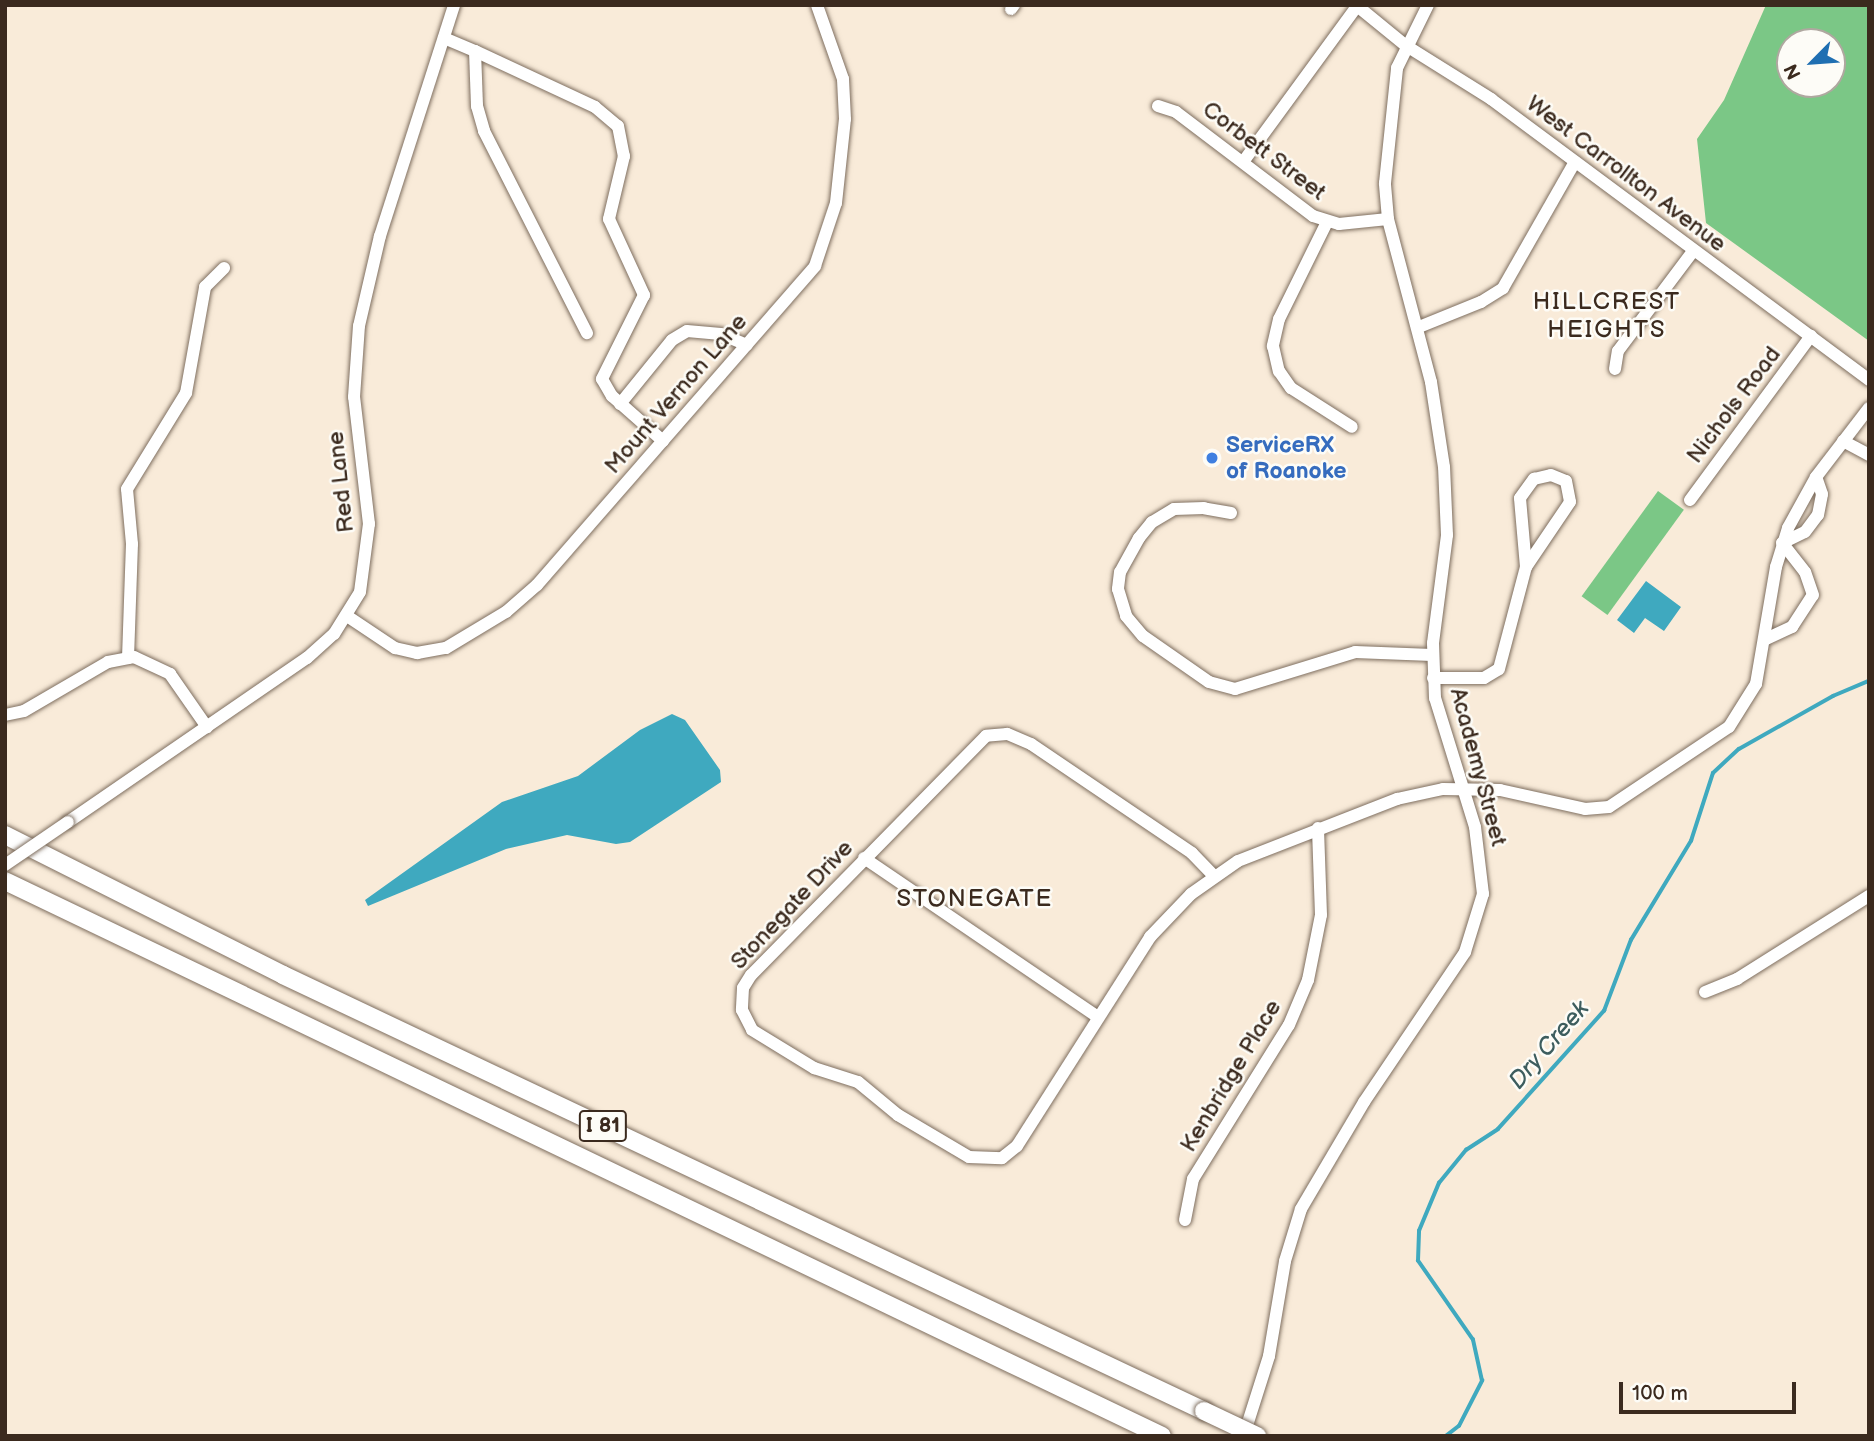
<!DOCTYPE html>
<style>
body{margin:0}
#map{position:relative;width:1874px;height:1441px;overflow:hidden;background:#f9ebd9;font-family:"Balsamiq Sans",sans-serif}
div>[style]{position:absolute}
.green>*{inset:0;background:#7bc786;transform-origin:0 0}
.water>*{inset:0;background:#3fa9bf}
.stream>*{height:3.5px;margin:-1.75px;padding:0 1.75px;transform-origin:1.75px;border-radius:1.75px;background:#3fa9bf}
.roads{filter:drop-shadow(0 0 2px #7e6e5f) drop-shadow(0 0 2px #7e6e5f)}
.minor>*{height:12px;margin:-6px;padding:0 6px;transform-origin:6px;border-radius:6px;background:#fff}
.highway>*{height:18px;margin:-9px;padding:0 9px;transform-origin:9px;border-radius:9px;background:#fff}
.bridges{filter:drop-shadow(0 0 2px #7e6e5f) drop-shadow(0 0 2px #7e6e5f)}
.minor-bridge>*{height:12px;margin:-6px;padding:0 6px;transform-origin:6px;border-radius:6px;background:#fff}
.highway-bridge>*{height:18px;margin:-9px;padding:0 9px;transform-origin:9px;border-radius:9px;background:#fff}
.dots>*{width:19px;height:19px;translate:-50% -50%;box-sizing:border-box;border:4px solid #fdfcf7;border-radius:50%}
span{translate:-50% -50%;white-space:nowrap;text-align:center;line-height:1.15;-webkit-text-stroke:5px #fdfcf7;paint-order:stroke}
.shield-label span{padding:2px 5px;background:#fdfcf7;border:2px solid;border-radius:5px;-webkit-text-stroke-width:0}
.shield-label{font-size:21px;color:#3b2a1e;font-weight:700}
.street-label{font-size:23px;color:#3b2a1e}
.shop-label{font-size:23px;color:#366cbe;font-weight:700}
.left{translate:0 -50%;text-align:left}
.neighbourhood-label{font-size:24px;color:#3b2a1e;letter-spacing:2px}
.water-label{font-size:24px;color:#3d5d5e;font-style:italic}
.frame{position:absolute;inset:0;border:7px solid #3b2a1e;pointer-events:none}
.north{position:absolute;left:1776px;top:28px;width:70px;height:70px;box-sizing:border-box;background:#fdfcf7;border:2px solid #afa8a0;border-radius:50%;rotate:245deg;font-size:19px;font-weight:700;line-height:28px;text-align:center;color:#3b2a1e}
.north::after{content:'';display:block;margin:auto;width:24px;height:32px;background:#1f6fb2;clip-path:polygon(50% 0,100% 100%,50% 72%,0 100%)}
.scale{position:absolute;left:1619px;top:1382px;width:177px;height:32px;box-sizing:border-box;border:4px solid #3b2a1e;border-top:0;padding-left:9px;font-size:21px;line-height:24px;white-space:nowrap;color:#3b2a1e;-webkit-text-stroke:5px #fdfcf7;paint-order:stroke}
</style>
<div id="map">
<div class="green">
<i style="clip-path:polygon(evenodd,1766px 5px,1869px 5px,1869px 341px,1706px 223px,1697px 139px,1724px 100px,1766px 5px,1790px 42px,1832px 42px,1832px 84px,1790px 84px,1790px 42px)"></i>
<i style="left:1658px;top:491px;width:32px;height:130px;rotate:36deg"></i>
</div>
<div class="water">
<i style="clip-path:polygon(1646px 581px,1681px 607px,1664px 631px,1645px 618px,1634px 633px,1617px 620px)"></i>
<i style="clip-path:polygon(672px 714px,685px 720px,720px 770px,721px 782px,630px 842px,616px 844px,567px 835px,506px 849px,368px 906px,365px 900px,502px 802px,578px 776px,640px 730px)"></i>
</div>
<div class="stream">
<i style="left:1446px;top:1436px;width:16px;rotate:-38deg"></i>
<i style="left:1459px;top:1426px;width:51px;rotate:-62.9deg"></i>
<i style="left:1482px;top:1381px;width:42px;rotate:-102.4deg"></i>
<i style="left:1473px;top:1340px;width:96px;rotate:-124.8deg"></i>
<i style="left:1418px;top:1261px;width:30px;rotate:-88deg"></i>
<i style="left:1419px;top:1231px;width:52px;rotate:-67.4deg"></i>
<i style="left:1439px;top:1183px;width:43px;rotate:-50.7deg"></i>
<i style="left:1466px;top:1150px;width:38px;rotate:-33deg"></i>
<i style="left:1498px;top:1129px;width:159px;rotate:-48.1deg"></i>
<i style="left:1604px;top:1011px;width:76px;rotate:-69.2deg"></i>
<i style="left:1631px;top:940px;width:116px;rotate:-58.8deg"></i>
<i style="left:1691px;top:841px;width:71px;rotate:-72.1deg"></i>
<i style="left:1713px;top:773px;width:35px;rotate:-43deg"></i>
<i style="left:1739px;top:749px;width:108px;rotate:-29.4deg"></i>
<i style="left:1833px;top:696px;width:39px;rotate:-23deg"></i>
</div>
<div class="roads">
<div class="minor">
<i style="left:1356px;top:5px;width:63px;rotate:39.2deg"></i>
<i style="left:1405px;top:45px;width:102px;rotate:32.1deg"></i>
<i style="left:1491px;top:99px;width:471px;rotate:36.6deg"></i>
<i style="left:1011px;top:9px;width:5px;rotate:-53deg"></i>
<i style="left:444px;top:38px;width:34px;rotate:23deg"></i>
<i style="left:475px;top:51px;width:55px;rotate:87.9deg"></i>
<i style="left:477px;top:106px;width:26px;rotate:74deg"></i>
<i style="left:484px;top:131px;width:227px;rotate:63deg"></i>
<i style="left:475px;top:51px;width:132px;rotate:25deg"></i>
<i style="left:595px;top:107px;width:30px;rotate:40deg"></i>
<i style="left:618px;top:126px;width:31px;rotate:79deg"></i>
<i style="left:624px;top:156px;width:65px;rotate:103.4deg"></i>
<i style="left:609px;top:219px;width:84px;rotate:65.3deg"></i>
<i style="left:644px;top:295px;width:94px;rotate:116.6deg"></i>
<i style="left:602px;top:379px;width:20px;rotate:60deg"></i>
<i style="left:612px;top:396px;width:68px;rotate:41.4deg"></i>
<i style="left:1158px;top:106px;width:19px;rotate:18deg"></i>
<i style="left:1176px;top:112px;width:172px;rotate:37.2deg"></i>
<i style="left:1313px;top:216px;width:27px;rotate:17deg"></i>
<i style="left:1339px;top:224px;width:49px;rotate:-5.8deg"></i>
<i style="left:1243px;top:162px;width:193px;rotate:-53.8deg"></i>
<i style="left:1327px;top:222px;width:108px;rotate:116.3deg"></i>
<i style="left:1279px;top:319px;width:28px;rotate:103deg"></i>
<i style="left:1273px;top:346px;width:26px;rotate:77deg"></i>
<i style="left:1279px;top:371px;width:21px;rotate:55deg"></i>
<i style="left:1291px;top:388px;width:72px;rotate:32.6deg"></i>
<i style="left:1419px;top:327px;width:67px;rotate:-22deg"></i>
<i style="left:1481px;top:302px;width:26px;rotate:-32deg"></i>
<i style="left:1503px;top:288px;width:145px;rotate:-60.3deg"></i>
<i style="left:1615px;top:369px;width:18px;rotate:-81deg"></i>
<i style="left:1618px;top:351px;width:125px;rotate:-53.1deg"></i>
<i style="left:620px;top:404px;width:82px;rotate:-50.9deg"></i>
<i style="left:672px;top:340px;width:17px;rotate:-31deg"></i>
<i style="left:687px;top:331px;width:34px;rotate:5deg"></i>
<i style="left:721px;top:334px;width:28px;rotate:23deg"></i>
<i style="left:1843px;top:441px;width:30px;rotate:28deg"></i>
<i style="left:1551px;top:475px;width:16px;rotate:22deg"></i>
<i style="left:1566px;top:481px;width:21px;rotate:79deg"></i>
<i style="left:1570px;top:502px;width:78px;rotate:124.1deg"></i>
<i style="left:1526px;top:567px;width:69px;rotate:-95deg"></i>
<i style="left:1520px;top:498px;width:24px;rotate:-54deg"></i>
<i style="left:1534px;top:479px;width:17px;rotate:-13deg"></i>
<i style="left:1690px;top:500px;width:204px;rotate:-53.6deg"></i>
<i style="left:1231px;top:513px;width:27px;rotate:-170deg"></i>
<i style="left:1204px;top:508px;width:30px;rotate:178deg"></i>
<i style="left:1174px;top:509px;width:26px;rotate:149deg"></i>
<i style="left:1152px;top:522px;width:21px;rotate:129deg"></i>
<i style="left:1139px;top:538px;width:39px;rotate:119deg"></i>
<i style="left:1120px;top:572px;width:17px;rotate:97deg"></i>
<i style="left:1118px;top:589px;width:28px;rotate:73deg"></i>
<i style="left:1126px;top:616px;width:26px;rotate:50deg"></i>
<i style="left:1143px;top:636px;width:80px;rotate:34.9deg"></i>
<i style="left:1209px;top:682px;width:27px;rotate:15deg"></i>
<i style="left:1235px;top:689px;width:126px;rotate:-17.1deg"></i>
<i style="left:1355px;top:652px;width:77px;rotate:2.2deg"></i>
<i style="left:347px;top:616px;width:58px;rotate:33.7deg"></i>
<i style="left:395px;top:648px;width:23px;rotate:13deg"></i>
<i style="left:417px;top:653px;width:29px;rotate:-10deg"></i>
<i style="left:446px;top:648px;width:70px;rotate:-31deg"></i>
<i style="left:506px;top:612px;width:41px;rotate:-41.1deg"></i>
<i style="left:537px;top:585px;width:423px;rotate:-48.9deg"></i>
<i style="left:815px;top:266px;width:66px;rotate:-71.6deg"></i>
<i style="left:836px;top:203px;width:84px;rotate:-83.9deg"></i>
<i style="left:845px;top:119px;width:40px;rotate:-92.9deg"></i>
<i style="left:843px;top:79px;width:78px;rotate:-109.4deg"></i>
<i style="left:1766px;top:639px;width:29px;rotate:-25deg"></i>
<i style="left:1792px;top:627px;width:38px;rotate:-57deg"></i>
<i style="left:1813px;top:595px;width:24px;rotate:-109deg"></i>
<i style="left:1805px;top:572px;width:37px;rotate:-128deg"></i>
<i style="left:1782px;top:543px;width:25px;rotate:-26deg"></i>
<i style="left:1805px;top:532px;width:21px;rotate:-53deg"></i>
<i style="left:1818px;top:515px;width:21px;rotate:-79deg"></i>
<i style="left:1822px;top:494px;width:18px;rotate:-109deg"></i>
<i style="left:128px;top:658px;width:114px;rotate:-88deg"></i>
<i style="left:132px;top:544px;width:55px;rotate:-95.2deg"></i>
<i style="left:127px;top:489px;width:113px;rotate:-58.4deg"></i>
<i style="left:186px;top:393px;width:108px;rotate:-79.8deg"></i>
<i style="left:205px;top:287px;width:27px;rotate:-45deg"></i>
<i style="left:1433px;top:678px;width:51px"></i>
<i style="left:1484px;top:678px;width:17px;rotate:-31deg"></i>
<i style="left:1499px;top:669px;width:106px;rotate:-75.2deg"></i>
<i style="left:5px;top:715px;width:19px;rotate:-12deg"></i>
<i style="left:24px;top:711px;width:97px;rotate:-30.3deg"></i>
<i style="left:108px;top:662px;width:26px;rotate:-11deg"></i>
<i style="left:134px;top:657px;width:40px;rotate:25deg"></i>
<i style="left:170px;top:674px;width:65px;rotate:55.1deg"></i>
<i style="left:68px;top:822px;width:290px;rotate:-34.5deg"></i>
<i style="left:307px;top:658px;width:36px;rotate:-42deg"></i>
<i style="left:334px;top:634px;width:49px;rotate:-58.2deg"></i>
<i style="left:360px;top:592px;width:69px;rotate:-82.5deg"></i>
<i style="left:369px;top:524px;width:128px;rotate:-96.7deg"></i>
<i style="left:354px;top:397px;width:71px;rotate:-86deg"></i>
<i style="left:359px;top:326px;width:92px;rotate:-76.9deg"></i>
<i style="left:380px;top:236px;width:243px;rotate:-72.2deg"></i>
<i style="left:864px;top:858px;width:283px;rotate:34.2deg"></i>
<i style="left:1214px;top:876px;width:32px;rotate:-134deg"></i>
<i style="left:1192px;top:853px;width:194px;rotate:-145.9deg"></i>
<i style="left:1031px;top:744px;width:26px;rotate:-157deg"></i>
<i style="left:1007px;top:734px;width:21px;rotate:175deg"></i>
<i style="left:986px;top:736px;width:335px;rotate:134.5deg"></i>
<i style="left:751px;top:975px;width:15px;rotate:122deg"></i>
<i style="left:743px;top:988px;width:22px;rotate:93deg"></i>
<i style="left:742px;top:1010px;width:22px;rotate:63deg"></i>
<i style="left:752px;top:1030px;width:73px;rotate:31.5deg"></i>
<i style="left:814px;top:1068px;width:46px;rotate:17.7deg"></i>
<i style="left:858px;top:1082px;width:52px;rotate:39.5deg"></i>
<i style="left:898px;top:1115px;width:82px;rotate:30.6deg"></i>
<i style="left:969px;top:1157px;width:33px;rotate:2deg"></i>
<i style="left:1002px;top:1158px;width:19px;rotate:-39deg"></i>
<i style="left:1017px;top:1146px;width:248px;rotate:-57.5deg"></i>
<i style="left:1150px;top:937px;width:59px;rotate:-46.4deg"></i>
<i style="left:1191px;top:894px;width:57px;rotate:-35.1deg"></i>
<i style="left:1238px;top:861px;width:171px;rotate:-21.3deg"></i>
<i style="left:1397px;top:799px;width:47px;rotate:-12.3deg"></i>
<i style="left:1443px;top:789px;width:57px;rotate:1deg"></i>
<i style="left:1500px;top:790px;width:87px;rotate:12.6deg"></i>
<i style="left:1585px;top:809px;width:24px;rotate:-5deg"></i>
<i style="left:1609px;top:807px;width:144px;rotate:-33.7deg"></i>
<i style="left:1729px;top:727px;width:51px;rotate:-57.9deg"></i>
<i style="left:1756px;top:684px;width:119px;rotate:-80.3deg"></i>
<i style="left:1776px;top:567px;width:41px;rotate:-72.9deg"></i>
<i style="left:1788px;top:528px;width:58px;rotate:-61.2deg"></i>
<i style="left:1816px;top:477px;width:87px;rotate:-52.5deg"></i>
<i style="left:1705px;top:992px;width:35px;rotate:-22deg"></i>
<i style="left:1737px;top:979px;width:156px;rotate:-32.2deg"></i>
<i style="left:1185px;top:1220px;width:42px;rotate:-79deg"></i>
<i style="left:1193px;top:1179px;width:181px;rotate:-58.1deg"></i>
<i style="left:1289px;top:1025px;width:49px;rotate:-67.1deg"></i>
<i style="left:1308px;top:980px;width:66px;rotate:-78.7deg"></i>
<i style="left:1321px;top:915px;width:87px;rotate:-92deg"></i>
<i style="left:1244px;top:1435px;width:83px;rotate:-72.4deg"></i>
<i style="left:1269px;top:1356px;width:96px;rotate:-80.4deg"></i>
<i style="left:1285px;top:1261px;width:54px;rotate:-72.9deg"></i>
<i style="left:1301px;top:1209px;width:124px;rotate:-59.5deg"></i>
<i style="left:1364px;top:1102px;width:181px;rotate:-56deg"></i>
<i style="left:1465px;top:952px;width:61px;rotate:-72.8deg"></i>
<i style="left:1483px;top:894px;width:67px;rotate:-96.8deg"></i>
<i style="left:1475px;top:827px;width:135px;rotate:-107.2deg"></i>
<i style="left:1435px;top:698px;width:55px;rotate:-92.1deg"></i>
<i style="left:1433px;top:643px;width:109px;rotate:-82.6deg"></i>
<i style="left:1447px;top:535px;width:68px;rotate:-92.5deg"></i>
<i style="left:1444px;top:467px;width:86px;rotate:-98.7deg"></i>
<i style="left:1431px;top:382px;width:169px;rotate:-104.8deg"></i>
<i style="left:1388px;top:219px;width:36px;rotate:-95deg"></i>
<i style="left:1385px;top:183px;width:116px;rotate:-84deg"></i>
<i style="left:1397px;top:68px;width:70px;rotate:-63.8deg"></i>
</div>
<div class="highway">
<i style="left:5px;top:835px;width:311px;rotate:26.7deg"></i>
<i style="left:283px;top:975px;width:1019px;rotate:25.33deg"></i>
<i style="left:5px;top:881px;width:1283px;rotate:25.63deg"></i>
</div>
</div>
<div class="bridges">
<div class="minor-bridge">
<i style="left:5px;top:865px;width:76px;rotate:-34.3deg"></i>
</div>
<div class="highway-bridge">
<i style="left:1204px;top:1411px;width:59px;rotate:25.3deg"></i>
</div>
</div>
<div class="dots">
<i style="left:1212px;top:458px;background:#3f7fe0"></i>
</div>
<div class="shield-label">
<span style="left:603px;top:1126px">I 81</span>
</div>
<div class="street-label">
<span style="left:1264px;top:151px;rotate:37deg">Corbett Street</span>
<span style="left:1626px;top:174px;rotate:37deg">West Carrollton Avenue</span>
<span style="left:676px;top:394px;rotate:-49deg">Mount Vernon Lane</span>
<span style="left:1734px;top:405px;rotate:-53deg">Nichols Road</span>
<span style="left:341px;top:482px;rotate:-96deg">Red Lane</span>
<span style="left:1478px;top:767px;rotate:75deg">Academy Street</span>
<span style="left:792px;top:905px;rotate:-47deg">Stonegate Drive</span>
<span style="left:1231px;top:1076px;rotate:-59deg">Kenbridge Place</span>
</div>
<div class="shop-label">
<span class="left" style="left:1226px;top:458px">ServiceRX<br>of Roanoke</span>
</div>
<div class="neighbourhood-label">
<span style="left:1607px;top:316px">HILLCREST<br>HEIGHTS</span>
<span style="left:975px;top:899px">STONEGATE</span>
</div>
<div class="water-label">
<span style="left:1549px;top:1045px;rotate:-49deg">Dry Creek</span>
</div>
<div class="frame"></div>
<div class="north">N</div>
<div class="scale">100 m</div>
</div>
